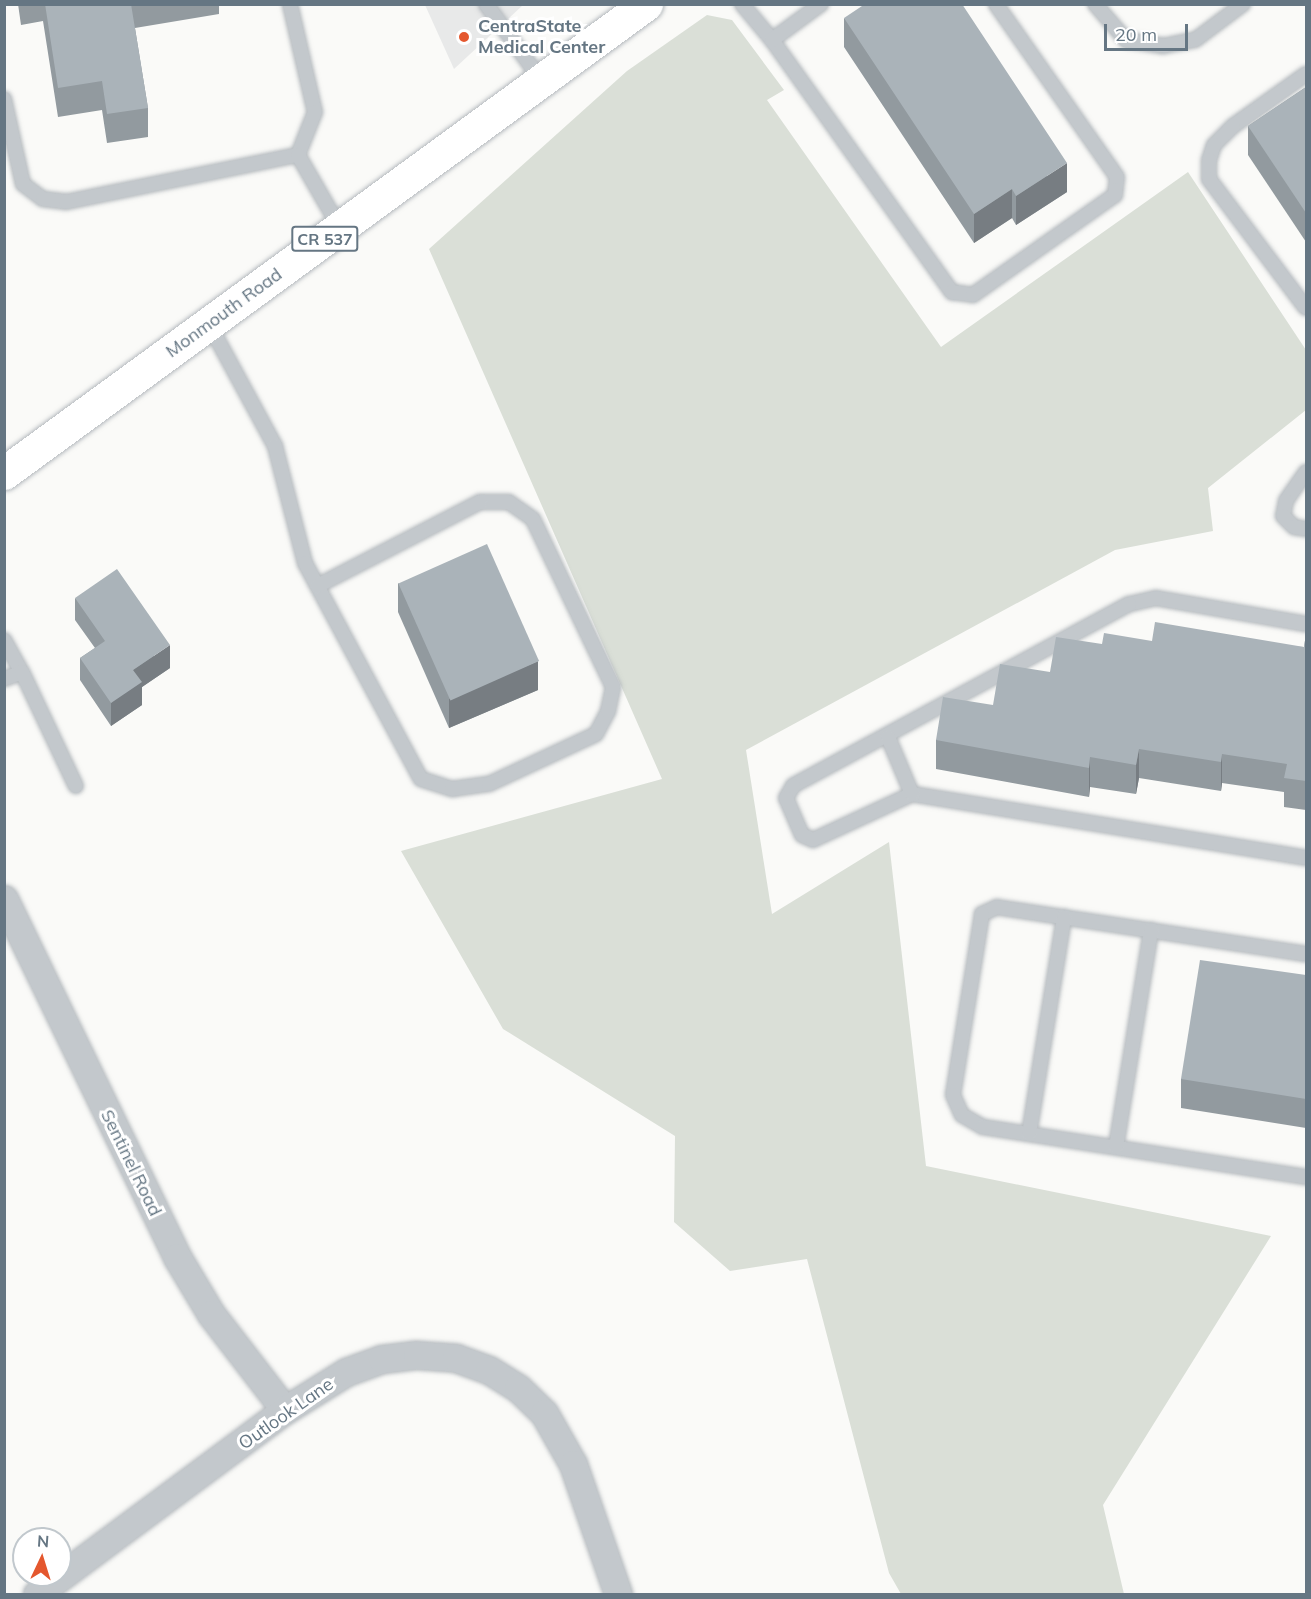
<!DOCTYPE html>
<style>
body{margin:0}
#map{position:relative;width:1311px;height:1599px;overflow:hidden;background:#fafaf8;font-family:Mulish,sans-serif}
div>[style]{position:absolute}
.built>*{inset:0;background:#e8e9e9}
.green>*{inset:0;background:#dadfd7}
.roads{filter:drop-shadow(0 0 2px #b5babe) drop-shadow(0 0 2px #b5babe)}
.lane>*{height:14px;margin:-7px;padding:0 7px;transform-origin:7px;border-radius:7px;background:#c3c8cc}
.street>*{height:27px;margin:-13.5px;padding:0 13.5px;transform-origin:13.5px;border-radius:13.5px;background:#c3c8cc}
.primary>*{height:33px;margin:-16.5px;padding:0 16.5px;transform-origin:16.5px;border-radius:16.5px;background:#fff}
.wall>*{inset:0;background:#929a9f}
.shaded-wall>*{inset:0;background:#777d82}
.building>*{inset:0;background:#aab3b9;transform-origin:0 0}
.dots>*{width:16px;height:16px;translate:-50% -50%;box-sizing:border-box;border:3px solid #fff;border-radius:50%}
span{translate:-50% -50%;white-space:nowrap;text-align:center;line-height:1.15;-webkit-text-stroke:6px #fff;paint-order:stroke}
.shield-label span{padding:2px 4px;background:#fff;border:2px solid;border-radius:4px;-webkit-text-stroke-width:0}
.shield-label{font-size:16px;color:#657683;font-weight:700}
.poi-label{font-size:18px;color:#657683;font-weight:700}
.left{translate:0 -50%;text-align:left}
.street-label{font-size:18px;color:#657683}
.frame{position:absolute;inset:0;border:6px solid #657683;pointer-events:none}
.north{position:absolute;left:12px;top:1527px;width:60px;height:60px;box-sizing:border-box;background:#fff;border:2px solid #c1c8cd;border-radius:50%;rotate:4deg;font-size:16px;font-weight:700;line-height:24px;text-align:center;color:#657683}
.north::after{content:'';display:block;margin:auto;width:21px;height:27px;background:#e4572e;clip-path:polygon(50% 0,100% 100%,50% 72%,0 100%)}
.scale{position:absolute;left:1104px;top:24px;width:84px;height:27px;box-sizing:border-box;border:3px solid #657683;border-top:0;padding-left:8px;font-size:18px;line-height:21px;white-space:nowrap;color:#657683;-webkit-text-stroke:4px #fff;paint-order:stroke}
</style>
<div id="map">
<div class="built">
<i style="clip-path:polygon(425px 5px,523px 5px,454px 69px)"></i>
</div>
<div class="green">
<i style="clip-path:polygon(707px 15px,732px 20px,784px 90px,767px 100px,941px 347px,1188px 172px,1306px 350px,1306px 410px,1208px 488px,1213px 531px,1115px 550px,746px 750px,772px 914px,889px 842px,926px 1166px,1271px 1236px,1103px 1505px,1124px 1594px,901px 1594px,889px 1573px,807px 1259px,730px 1271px,674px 1222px,675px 1136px,503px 1029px,401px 851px,662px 779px,429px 249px,627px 71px)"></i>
</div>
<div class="roads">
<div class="lane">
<i style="left:290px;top:4px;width:111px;rotate:77deg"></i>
<i style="left:315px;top:112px;width:46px;rotate:111.6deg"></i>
<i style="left:486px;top:4px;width:95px;rotate:54deg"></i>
<i style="left:742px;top:4px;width:47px;rotate:50.2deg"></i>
<i style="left:772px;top:40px;width:310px;rotate:54.5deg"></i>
<i style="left:952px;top:292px;width:21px;rotate:8deg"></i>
<i style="left:973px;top:295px;width:174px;rotate:-35.2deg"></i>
<i style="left:1115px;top:195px;width:18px;rotate:-84deg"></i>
<i style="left:1117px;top:177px;width:211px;rotate:-125deg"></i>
<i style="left:1095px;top:4px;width:48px;rotate:49.3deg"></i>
<i style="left:1126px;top:40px;width:37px;rotate:9deg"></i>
<i style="left:1163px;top:46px;width:33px;rotate:-11deg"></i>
<i style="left:1195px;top:40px;width:60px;rotate:-36.9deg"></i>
<i style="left:772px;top:40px;width:61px;rotate:-36.3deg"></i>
<i style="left:1306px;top:74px;width:90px;rotate:144.5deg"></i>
<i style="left:1233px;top:126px;width:27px;rotate:135deg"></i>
<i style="left:1214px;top:145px;width:16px;rotate:108deg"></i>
<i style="left:1209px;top:160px;width:19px;rotate:90deg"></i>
<i style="left:1209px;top:179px;width:161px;rotate:53.1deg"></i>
<i style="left:4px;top:99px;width:87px;rotate:77.4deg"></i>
<i style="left:23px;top:184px;width:25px;rotate:37deg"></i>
<i style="left:43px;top:199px;width:23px;rotate:7deg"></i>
<i style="left:66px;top:202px;width:237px;rotate:-11.5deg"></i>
<i style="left:298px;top:155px;width:84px;rotate:60.1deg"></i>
<i style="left:209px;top:324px;width:139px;rotate:61.6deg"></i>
<i style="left:275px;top:446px;width:121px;rotate:75.6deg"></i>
<i style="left:305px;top:563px;width:245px;rotate:61.8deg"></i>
<i style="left:421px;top:779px;width:33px;rotate:18deg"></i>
<i style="left:452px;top:789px;width:37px;rotate:-8deg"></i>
<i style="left:489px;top:784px;width:118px;rotate:-25deg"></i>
<i style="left:596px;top:734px;width:26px;rotate:-62deg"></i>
<i style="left:608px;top:711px;width:25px;rotate:-78deg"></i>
<i style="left:613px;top:687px;width:186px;rotate:-115.5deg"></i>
<i style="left:533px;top:519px;width:29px;rotate:-145deg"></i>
<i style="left:509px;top:502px;width:29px;rotate:180deg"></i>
<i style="left:480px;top:502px;width:183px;rotate:152.7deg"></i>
<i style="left:1306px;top:472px;width:35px;rotate:125deg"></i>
<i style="left:1286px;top:501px;width:15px;rotate:101deg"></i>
<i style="left:1283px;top:516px;width:16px;rotate:45deg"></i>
<i style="left:1294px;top:527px;width:12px;rotate:9deg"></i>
<i style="left:1306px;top:624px;width:152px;rotate:-170.2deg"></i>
<i style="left:1156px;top:598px;width:28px;rotate:167deg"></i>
<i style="left:1129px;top:604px;width:382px;rotate:151.6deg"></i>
<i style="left:793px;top:786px;width:14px;rotate:120deg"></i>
<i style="left:786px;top:798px;width:40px;rotate:66.6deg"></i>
<i style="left:802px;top:835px;width:12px;rotate:24deg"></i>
<i style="left:813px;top:840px;width:109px;rotate:-24.9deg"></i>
<i style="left:912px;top:794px;width:399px;rotate:9.2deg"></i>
<i style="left:4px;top:640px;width:37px;rotate:61deg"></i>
<i style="left:4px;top:679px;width:19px;rotate:-21deg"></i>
<i style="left:22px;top:672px;width:126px;rotate:64.7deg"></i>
<i style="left:888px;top:737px;width:62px;rotate:67.2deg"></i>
<i style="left:1306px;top:954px;width:313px;rotate:-171.4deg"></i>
<i style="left:997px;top:907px;width:17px;rotate:155deg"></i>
<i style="left:982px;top:914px;width:183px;rotate:99.1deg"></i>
<i style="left:953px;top:1095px;width:22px;rotate:66deg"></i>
<i style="left:962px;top:1115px;width:24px;rotate:30deg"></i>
<i style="left:983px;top:1127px;width:327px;rotate:8.8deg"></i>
<i style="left:1029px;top:1134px;width:220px;rotate:-80.8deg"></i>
<i style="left:1116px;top:1147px;width:220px;rotate:-80.8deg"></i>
</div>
<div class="street">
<i style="left:4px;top:899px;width:398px;rotate:64.2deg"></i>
<i style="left:177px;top:1257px;width:66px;rotate:59.2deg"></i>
<i style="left:211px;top:1314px;width:121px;rotate:52.4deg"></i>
<i style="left:37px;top:1594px;width:309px;rotate:-36.6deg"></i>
<i style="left:285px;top:1410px;width:72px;rotate:-31.9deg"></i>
<i style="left:346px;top:1372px;width:38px;rotate:-20deg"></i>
<i style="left:382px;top:1359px;width:35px;rotate:-7deg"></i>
<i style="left:417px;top:1355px;width:39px;rotate:4deg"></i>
<i style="left:456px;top:1358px;width:35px;rotate:20deg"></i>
<i style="left:489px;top:1370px;width:34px;rotate:32deg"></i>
<i style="left:518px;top:1388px;width:36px;rotate:44deg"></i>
<i style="left:544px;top:1413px;width:59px;rotate:60.4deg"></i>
<i style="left:573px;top:1464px;width:138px;rotate:70.9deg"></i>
</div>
<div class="primary">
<i style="left:4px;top:473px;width:795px;rotate:-36.15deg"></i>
</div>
</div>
<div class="wall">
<i style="clip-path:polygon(18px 4px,219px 4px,219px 14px,135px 28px,148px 108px,148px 137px,107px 143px,102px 110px,58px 117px,43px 21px,21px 25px)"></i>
<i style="clip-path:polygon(844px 18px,1067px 192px,1016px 225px,1012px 218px,974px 243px,844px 47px)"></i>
<i style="clip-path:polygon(1306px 87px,1306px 242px,1248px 155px,1248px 126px)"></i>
<i style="clip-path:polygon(398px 583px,538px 690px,449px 728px,398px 612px)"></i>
<i style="clip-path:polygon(75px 598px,170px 668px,142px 687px,142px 705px,111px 726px,80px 680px,80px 658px,95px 648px,75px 620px)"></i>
<i style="clip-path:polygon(1306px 634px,1306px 810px,1284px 807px,1284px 792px,1222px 783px,1221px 791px,1139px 778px,1136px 794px,1090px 787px,1089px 797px,936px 769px,936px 740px,1050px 672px,1102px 644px,1152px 641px,1304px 647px)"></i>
<i style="clip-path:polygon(1306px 975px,1306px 1128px,1181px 1108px,1181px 1079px)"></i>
</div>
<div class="shaded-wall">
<i style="clip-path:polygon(1067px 163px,1067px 192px,1016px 225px,1016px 196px)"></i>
<i style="clip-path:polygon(1012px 189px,1012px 218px,974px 243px,974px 214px)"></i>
<i style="clip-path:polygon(170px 645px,170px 668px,142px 687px,142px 705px,111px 726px,111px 703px,133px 670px)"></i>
<i style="clip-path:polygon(538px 661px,538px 690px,449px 728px,449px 699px)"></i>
<i style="clip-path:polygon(1139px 749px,1139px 778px,1136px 794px,1136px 765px)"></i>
<i style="clip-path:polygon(1222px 754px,1222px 783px,1221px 791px,1221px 762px)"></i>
<i style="clip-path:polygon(1090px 757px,1090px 787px,1089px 797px,1089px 768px)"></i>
</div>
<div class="building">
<i style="clip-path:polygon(45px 4px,131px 4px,148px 108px,107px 114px,102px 81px,58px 88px)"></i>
<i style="clip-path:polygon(865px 4px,962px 4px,1067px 163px,1016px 196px,1012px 189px,974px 214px,844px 18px)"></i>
<i style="clip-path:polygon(1306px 87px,1306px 213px,1248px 126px)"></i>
<i style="left:487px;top:544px;width:128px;height:97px;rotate:66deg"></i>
<i style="clip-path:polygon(117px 569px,170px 645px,133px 670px,142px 682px,111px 703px,80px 658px,105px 641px,75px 598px)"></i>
<i style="clip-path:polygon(1155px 622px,1304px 647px,1306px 634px,1306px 781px,1284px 778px,1287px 764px,1222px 754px,1221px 762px,1139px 749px,1136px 765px,1090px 757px,1089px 768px,936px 740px,943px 697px,993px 705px,1000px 664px,1050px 672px,1056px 637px,1102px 644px,1104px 633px,1152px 641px)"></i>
<i style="clip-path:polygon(1200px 960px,1306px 975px,1306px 1099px,1181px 1079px)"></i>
</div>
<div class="dots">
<i style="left:464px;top:37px;background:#e4572e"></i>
</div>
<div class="shield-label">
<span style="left:325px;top:239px">CR 537</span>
</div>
<div class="poi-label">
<span class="left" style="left:478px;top:37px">CentraState<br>Medical Center</span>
</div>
<div class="street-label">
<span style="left:224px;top:313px;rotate:-36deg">Monmouth Road</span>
<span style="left:131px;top:1163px;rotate:64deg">Sentinel Road</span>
<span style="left:286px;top:1414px;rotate:-35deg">Outlook Lane</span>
</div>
<div class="frame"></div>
<div class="north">N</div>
<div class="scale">20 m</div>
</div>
